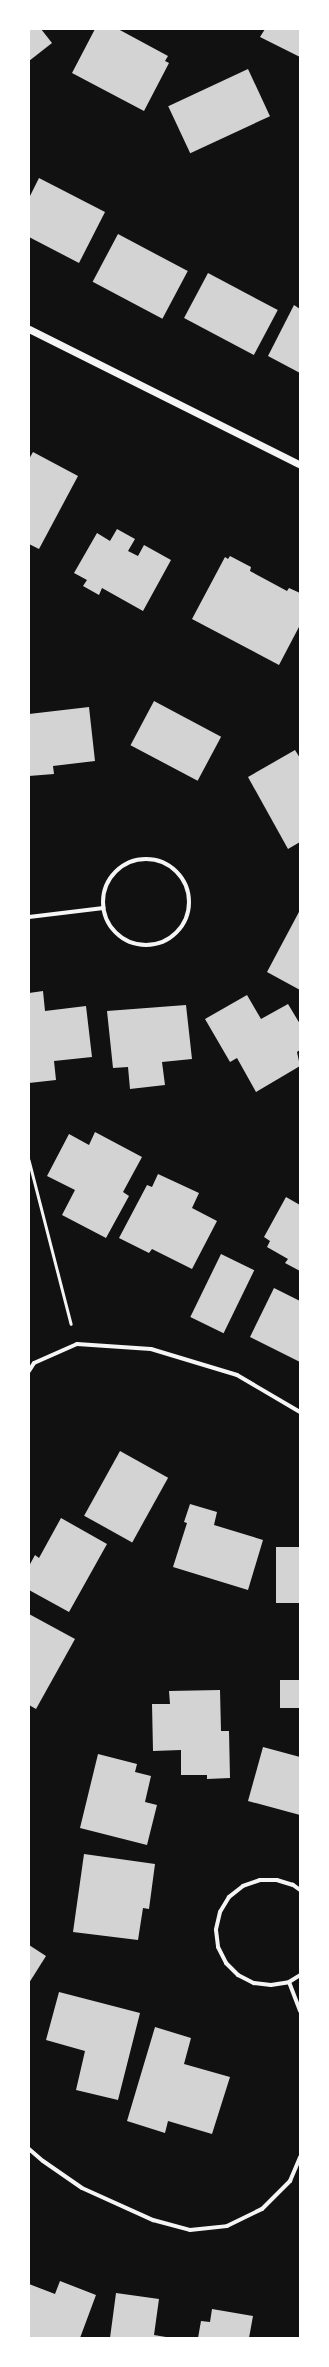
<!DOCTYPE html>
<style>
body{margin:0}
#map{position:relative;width:329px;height:2367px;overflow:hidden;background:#111;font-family:"Fira Sans Condensed",sans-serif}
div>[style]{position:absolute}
.building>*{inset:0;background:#d3d3d3;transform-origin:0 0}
.path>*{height:2.5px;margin:-1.25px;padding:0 1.25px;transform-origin:1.25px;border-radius:1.25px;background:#f5f5f5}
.minor>*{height:4px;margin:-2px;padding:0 2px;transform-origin:2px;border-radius:2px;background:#f5f5f5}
.minor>.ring{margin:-2px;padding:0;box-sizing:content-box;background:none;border:4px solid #f5f5f5;border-radius:50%}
.tertiary>*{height:7px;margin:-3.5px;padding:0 3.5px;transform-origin:3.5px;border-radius:3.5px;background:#f5f5f5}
span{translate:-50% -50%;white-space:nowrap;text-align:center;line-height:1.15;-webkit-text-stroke:4px #fff;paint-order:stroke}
.frame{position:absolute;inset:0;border:30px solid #fff;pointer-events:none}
</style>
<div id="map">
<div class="building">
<i style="clip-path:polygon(29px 29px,41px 29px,52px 43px,29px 61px)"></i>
<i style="clip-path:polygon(95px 29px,118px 29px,168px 56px,165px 61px,169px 63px,144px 111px,72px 73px)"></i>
<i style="clip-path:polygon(265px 29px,300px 29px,300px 57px,260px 37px)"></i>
<i style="left:248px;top:69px;width:52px;height:88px;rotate:65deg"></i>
<i style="clip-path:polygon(39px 178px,105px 212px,79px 263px,29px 237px,29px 198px)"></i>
<i style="left:118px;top:234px;width:79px;height:54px;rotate:28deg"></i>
<i style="left:208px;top:273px;width:79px;height:51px;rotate:28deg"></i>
<i style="clip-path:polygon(294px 305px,300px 309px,300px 373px,268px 356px)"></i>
<i style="clip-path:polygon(33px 452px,78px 476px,39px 549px,29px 544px,29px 459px)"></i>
<i style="clip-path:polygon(117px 529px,135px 539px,128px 551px,138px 556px,144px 545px,171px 560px,143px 611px,102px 588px,99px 595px,83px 586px,87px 580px,74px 573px,97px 533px,110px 541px)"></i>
<i style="clip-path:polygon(230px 556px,251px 567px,250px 571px,287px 591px,289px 588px,300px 593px,300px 625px,279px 665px,192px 619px,225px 557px,228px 559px)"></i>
<i style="left:154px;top:701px;width:76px;height:50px;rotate:28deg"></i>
<i style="clip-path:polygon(89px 707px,95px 761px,53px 766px,54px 774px,29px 776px,29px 714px)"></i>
<i style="clip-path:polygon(295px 750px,300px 758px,300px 842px,288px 849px,248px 777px)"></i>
<i style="clip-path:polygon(300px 910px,300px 990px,267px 972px)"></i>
<i style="clip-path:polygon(43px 991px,45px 1011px,86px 1006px,92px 1057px,54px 1061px,56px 1080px,29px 1083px,29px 993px)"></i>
<i style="clip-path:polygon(247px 995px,261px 1019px,288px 1004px,300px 1024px,300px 1050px,297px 1052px,300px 1066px,256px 1092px,237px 1058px,230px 1062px,205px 1019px)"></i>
<i style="clip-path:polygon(186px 1005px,192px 1059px,162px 1062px,165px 1085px,130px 1089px,128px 1067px,113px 1068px,107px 1011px)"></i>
<i style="clip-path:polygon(95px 1132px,142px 1157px,123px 1192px,129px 1196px,106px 1238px,62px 1215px,75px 1190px,47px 1176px,69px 1134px,89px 1145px)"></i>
<i style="clip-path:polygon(158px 1174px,199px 1193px,192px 1208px,217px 1221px,192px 1269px,152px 1249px,149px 1253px,119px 1238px,147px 1185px,152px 1187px)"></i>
<i style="clip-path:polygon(286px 1197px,300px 1205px,300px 1271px,285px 1263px,288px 1259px,267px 1247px,270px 1241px,264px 1237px)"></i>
<i style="left:221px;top:1254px;width:37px;height:70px;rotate:26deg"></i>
<i style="clip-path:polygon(274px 1288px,300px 1301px,300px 1362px,250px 1337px)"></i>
<i style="left:120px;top:1451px;width:55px;height:74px;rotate:29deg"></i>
<i style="clip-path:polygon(190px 1504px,217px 1512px,214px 1525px,263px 1540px,248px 1590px,173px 1567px,187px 1523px,184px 1522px)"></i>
<i style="clip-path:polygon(61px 1518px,107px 1544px,69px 1612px,29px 1590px,29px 1566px,35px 1555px,39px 1558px)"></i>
<i style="left:300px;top:1547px;width:56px;height:24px;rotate:90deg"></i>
<i style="clip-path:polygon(29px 1614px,75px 1639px,36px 1709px,29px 1705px)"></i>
<i style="left:280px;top:1680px;width:20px;height:28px"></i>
<i style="clip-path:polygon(220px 1690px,221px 1731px,229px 1731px,230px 1778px,207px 1779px,207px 1775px,181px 1775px,181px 1750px,153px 1751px,152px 1704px,170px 1704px,169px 1691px)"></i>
<i style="clip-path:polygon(263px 1747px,300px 1757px,300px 1815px,248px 1801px)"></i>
<i style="clip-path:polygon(98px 1754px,137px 1764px,135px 1772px,151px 1776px,145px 1802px,157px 1805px,147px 1845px,80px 1828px)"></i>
<i style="clip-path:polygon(84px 1854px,155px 1864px,149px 1909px,143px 1908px,138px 1940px,73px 1932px)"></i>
<i style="clip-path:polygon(29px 1945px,46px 1956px,29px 1983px)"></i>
<i style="clip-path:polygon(59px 1992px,140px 2013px,118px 2100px,76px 2090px,85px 2051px,46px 2040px)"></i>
<i style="clip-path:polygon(155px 2027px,191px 2038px,184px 2064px,230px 2077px,212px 2134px,168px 2121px,165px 2133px,127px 2121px)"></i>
<i style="clip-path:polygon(60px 2281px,96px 2295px,80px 2338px,29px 2337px,29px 2284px,55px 2294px)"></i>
<i style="clip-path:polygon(116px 2293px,159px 2299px,154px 2335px,172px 2338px,110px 2338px)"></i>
<i style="clip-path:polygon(212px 2309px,253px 2316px,249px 2338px,198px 2338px,201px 2321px,210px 2322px)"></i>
</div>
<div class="path">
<i style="left:29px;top:1160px;width:169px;rotate:75.6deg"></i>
</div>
<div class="minor">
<i class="ring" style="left:103px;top:859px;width:82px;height:82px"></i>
<i style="left:29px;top:917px;width:75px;rotate:-6.9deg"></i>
<i style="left:29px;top:1371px;width:9px;rotate:-58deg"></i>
<i style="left:34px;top:1363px;width:47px;rotate:-23.8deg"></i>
<i style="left:77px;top:1344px;width:74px;rotate:3.9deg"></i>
<i style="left:151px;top:1349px;width:90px;rotate:16.8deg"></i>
<i style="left:237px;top:1375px;width:73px;rotate:30.4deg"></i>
<i style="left:300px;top:1890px;width:9px;rotate:-144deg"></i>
<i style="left:293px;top:1885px;width:17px;rotate:-163deg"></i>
<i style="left:277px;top:1880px;width:17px;rotate:180deg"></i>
<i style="left:260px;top:1880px;width:18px;rotate:161deg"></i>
<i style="left:243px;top:1886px;width:18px;rotate:142deg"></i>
<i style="left:229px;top:1897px;width:17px;rotate:121deg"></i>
<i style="left:220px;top:1912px;width:18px;rotate:103deg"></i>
<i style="left:216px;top:1930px;width:17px;rotate:83deg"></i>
<i style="left:218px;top:1947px;width:18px;rotate:63deg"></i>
<i style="left:226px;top:1963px;width:17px;rotate:45deg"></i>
<i style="left:238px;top:1975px;width:18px;rotate:27deg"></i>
<i style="left:254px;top:1983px;width:17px;rotate:7deg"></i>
<i style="left:271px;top:1985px;width:18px;rotate:-9deg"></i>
<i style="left:289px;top:1982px;width:13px;rotate:-32deg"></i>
<i style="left:289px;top:1982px;width:31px;rotate:69deg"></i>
<i style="left:29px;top:2149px;width:18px;rotate:41deg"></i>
<i style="left:43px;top:2161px;width:47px;rotate:34.7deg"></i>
<i style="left:82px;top:2188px;width:78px;rotate:24.3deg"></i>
<i style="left:153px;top:2220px;width:38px;rotate:15deg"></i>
<i style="left:190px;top:2230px;width:37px;rotate:-6deg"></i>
<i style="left:227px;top:2226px;width:39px;rotate:-26deg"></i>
<i style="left:262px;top:2209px;width:40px;rotate:-45deg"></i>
<i style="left:290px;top:2181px;width:26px;rotate:-67deg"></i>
</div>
<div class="tertiary">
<i style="left:29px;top:329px;width:303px;rotate:26.6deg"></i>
</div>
<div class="frame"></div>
</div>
